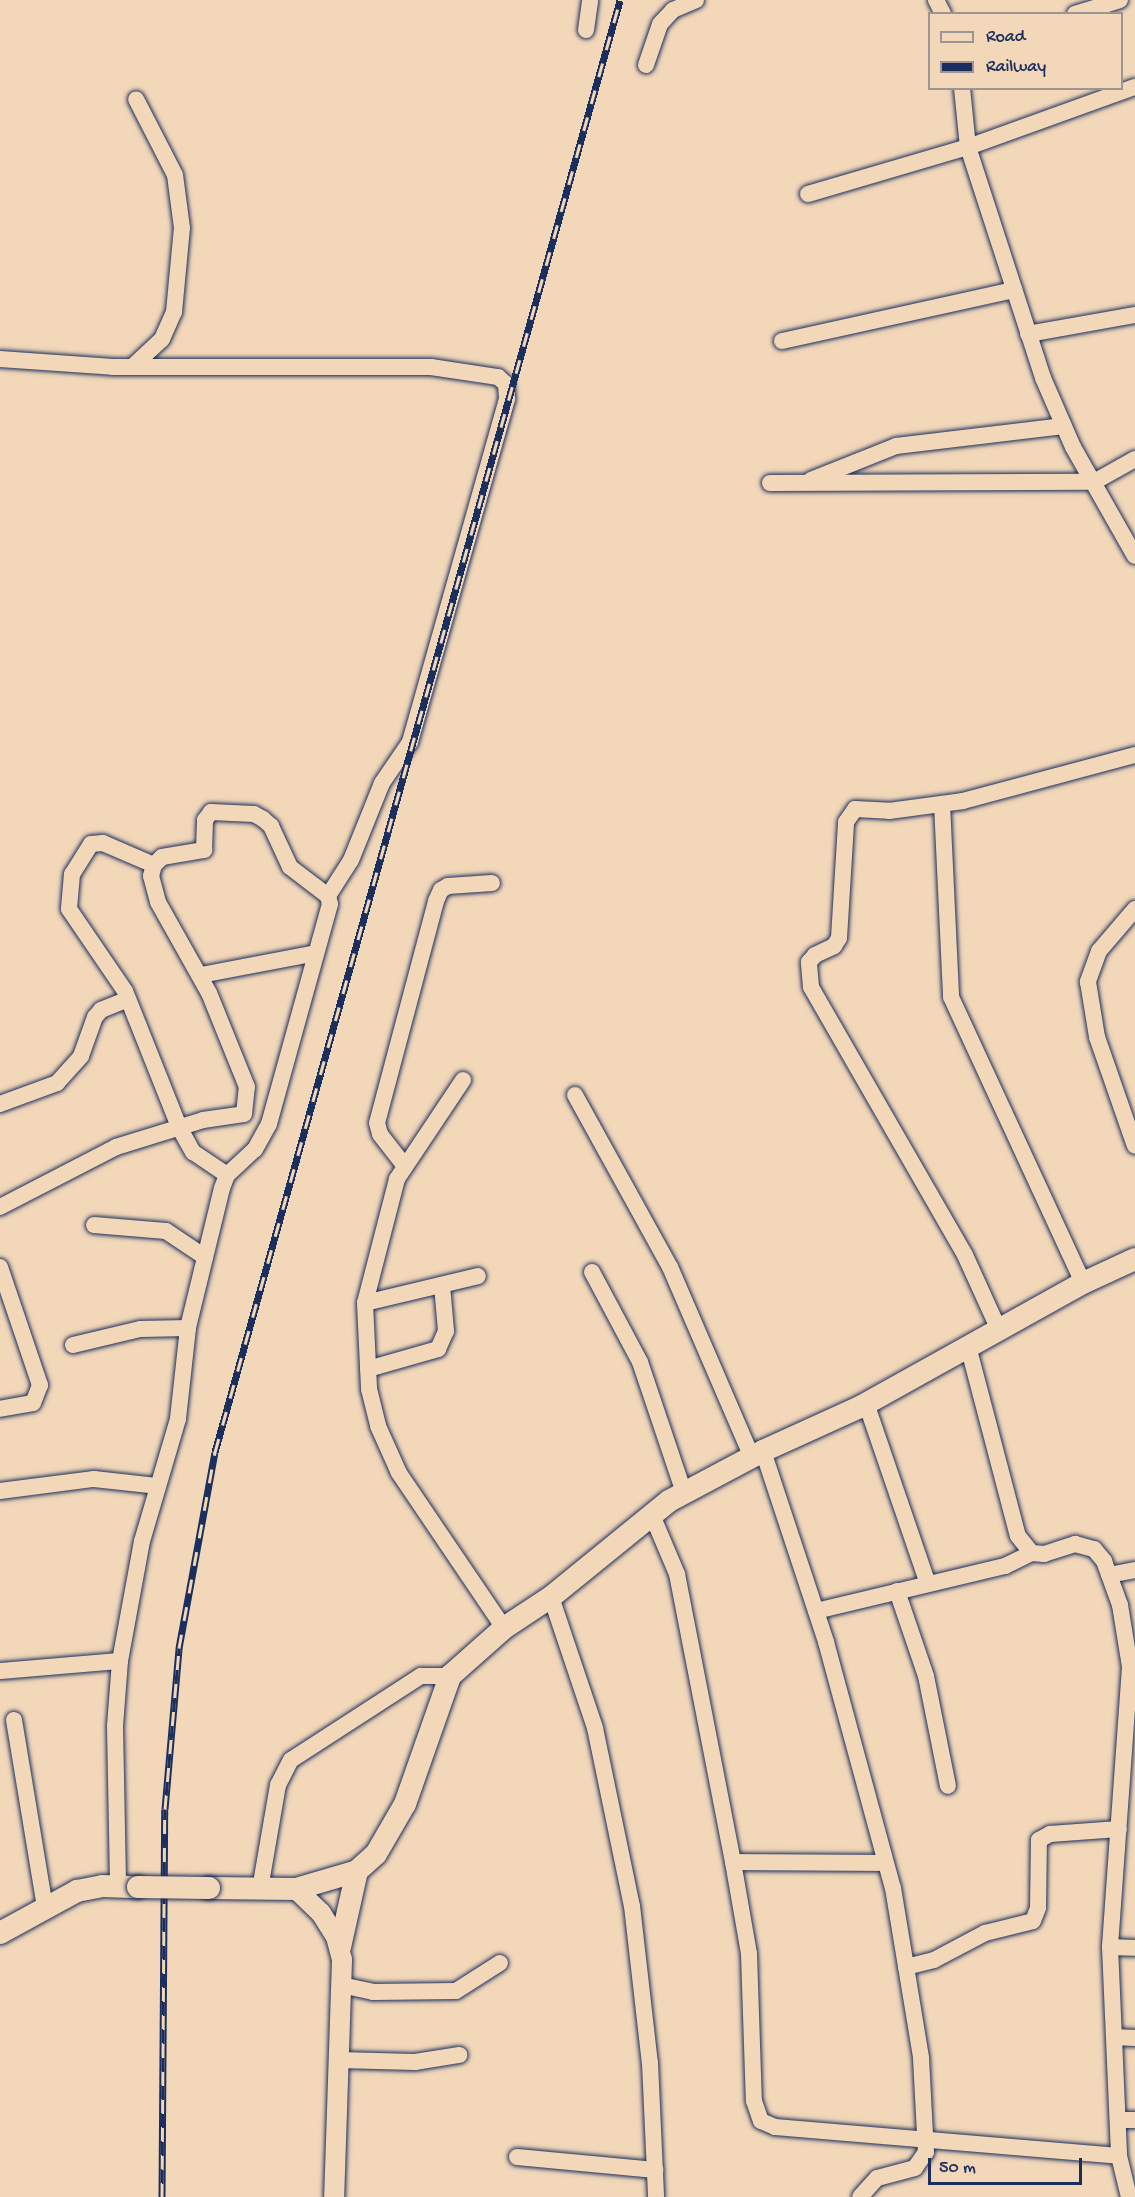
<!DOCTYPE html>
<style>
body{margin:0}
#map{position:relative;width:1135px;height:2197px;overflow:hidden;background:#f2d7b9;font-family:"Gochi Hand",sans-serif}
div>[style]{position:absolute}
.roads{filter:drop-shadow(0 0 2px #1b2f5e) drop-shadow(0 0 2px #1b2f5e)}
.minor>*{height:16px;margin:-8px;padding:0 8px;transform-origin:8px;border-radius:8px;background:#f2d7b9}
.tertiary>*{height:20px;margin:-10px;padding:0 10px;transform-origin:10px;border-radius:10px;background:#f2d7b9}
.secondary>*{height:22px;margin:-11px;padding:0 11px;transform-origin:11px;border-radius:11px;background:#f2d7b9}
.rail>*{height:7px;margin-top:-3.5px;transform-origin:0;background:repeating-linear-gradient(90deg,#f2d7b9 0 14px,#1b2f5e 0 28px);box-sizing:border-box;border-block:2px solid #1b2f5e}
.bridges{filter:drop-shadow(0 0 2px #1b2f5e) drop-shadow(0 0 2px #1b2f5e)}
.secondary-bridge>*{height:22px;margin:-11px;padding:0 11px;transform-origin:11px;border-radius:11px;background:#f2d7b9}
span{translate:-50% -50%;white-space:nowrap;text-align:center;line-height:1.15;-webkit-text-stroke:4.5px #f2d7b9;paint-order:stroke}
.legend{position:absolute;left:928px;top:12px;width:195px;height:78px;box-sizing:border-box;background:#f2d7b9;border:2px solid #9c9495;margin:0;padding:8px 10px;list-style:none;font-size:18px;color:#1b2f5e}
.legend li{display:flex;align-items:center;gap:12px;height:30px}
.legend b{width:30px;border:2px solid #9c9495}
.scale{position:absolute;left:928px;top:2158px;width:154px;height:27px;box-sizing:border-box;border:3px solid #1b2f5e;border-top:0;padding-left:8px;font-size:18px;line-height:21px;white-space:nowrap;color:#1b2f5e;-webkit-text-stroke:4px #f2d7b9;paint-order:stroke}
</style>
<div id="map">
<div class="roads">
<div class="minor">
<i style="left:936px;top:0;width:16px;rotate:63deg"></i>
<i style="left:1075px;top:14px;width:47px;rotate:-17.3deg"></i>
<i style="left:586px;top:30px;width:30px;rotate:-82deg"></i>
<i style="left:646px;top:65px;width:43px;rotate:-71.1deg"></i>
<i style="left:660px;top:24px;width:19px;rotate:-47deg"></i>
<i style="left:673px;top:10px;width:25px;rotate:-23deg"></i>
<i style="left:962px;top:88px;width:59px;rotate:84.2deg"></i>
<i style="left:968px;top:147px;width:243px;rotate:72deg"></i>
<i style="left:1043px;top:378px;width:75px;rotate:66.5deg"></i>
<i style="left:1073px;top:447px;width:125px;rotate:60.4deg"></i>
<i style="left:808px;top:194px;width:167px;rotate:-16.4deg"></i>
<i style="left:968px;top:147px;width:177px;rotate:-19.8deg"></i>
<i style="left:1028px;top:334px;width:109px;rotate:-10.1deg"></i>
<i style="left:782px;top:341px;width:238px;rotate:-12.4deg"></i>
<i style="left:0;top:359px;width:113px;rotate:4deg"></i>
<i style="left:113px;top:367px;width:318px"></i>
<i style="left:431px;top:367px;width:68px;rotate:8.5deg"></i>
<i style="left:498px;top:377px;width:11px;rotate:41deg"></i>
<i style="left:506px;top:384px;width:15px;rotate:86deg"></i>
<i style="left:507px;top:399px;width:356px;rotate:105.8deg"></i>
<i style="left:410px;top:742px;width:50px;rotate:124.3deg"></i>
<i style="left:382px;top:783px;width:83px;rotate:111.9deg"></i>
<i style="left:351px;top:860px;width:43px;rotate:122.6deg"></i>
<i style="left:132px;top:367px;width:41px;rotate:-43deg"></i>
<i style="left:162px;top:339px;width:30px;rotate:-66deg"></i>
<i style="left:174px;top:312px;width:84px;rotate:-84.6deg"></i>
<i style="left:182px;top:228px;width:53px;rotate:-97.5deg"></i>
<i style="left:175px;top:175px;width:85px;rotate:-117.2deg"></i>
<i style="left:811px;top:480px;width:92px;rotate:-21.8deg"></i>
<i style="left:896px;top:446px;width:169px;rotate:-6.8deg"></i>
<i style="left:770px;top:483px;width:324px;rotate:-0.2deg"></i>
<i style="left:1094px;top:482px;width:47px;rotate:-29.3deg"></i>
<i style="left:942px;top:804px;width:193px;rotate:87.3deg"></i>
<i style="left:951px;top:997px;width:315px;rotate:65.2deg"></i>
<i style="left:154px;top:865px;width:56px;rotate:-156.7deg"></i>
<i style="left:103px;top:843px;width:12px;rotate:175deg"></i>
<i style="left:91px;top:844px;width:36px;rotate:122deg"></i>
<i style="left:72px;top:874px;width:35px;rotate:95deg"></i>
<i style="left:69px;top:909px;width:99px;rotate:55.7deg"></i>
<i style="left:125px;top:991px;width:146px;rotate:68.3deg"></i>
<i style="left:179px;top:1127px;width:29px;rotate:61deg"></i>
<i style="left:193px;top:1152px;width:41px;rotate:34.1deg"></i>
<i style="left:1135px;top:909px;width:55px;rotate:130.6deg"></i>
<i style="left:1099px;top:951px;width:33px;rotate:110deg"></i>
<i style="left:1088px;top:982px;width:56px;rotate:80.7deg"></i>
<i style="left:1097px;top:1037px;width:115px;rotate:70.8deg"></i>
<i style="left:201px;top:975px;width:117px;rotate:-10.8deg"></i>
<i style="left:463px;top:1080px;width:119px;rotate:123.7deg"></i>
<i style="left:397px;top:1179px;width:128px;rotate:104.5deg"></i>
<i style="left:365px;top:1303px;width:86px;rotate:87.3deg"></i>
<i style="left:369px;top:1389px;width:38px;rotate:76deg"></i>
<i style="left:378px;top:1426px;width:51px;rotate:65.9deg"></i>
<i style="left:399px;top:1473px;width:187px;rotate:55.9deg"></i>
<i style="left:575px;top:1095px;width:196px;rotate:61.1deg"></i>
<i style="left:670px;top:1267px;width:207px;rotate:66.7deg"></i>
<i style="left:0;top:1104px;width:61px;rotate:-20.2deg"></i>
<i style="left:57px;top:1083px;width:36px;rotate:-48deg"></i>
<i style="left:81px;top:1056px;width:41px;rotate:-70.3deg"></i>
<i style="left:95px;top:1017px;width:9px;rotate:-49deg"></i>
<i style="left:101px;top:1010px;width:29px;rotate:-22deg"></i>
<i style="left:404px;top:1165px;width:39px;rotate:-128deg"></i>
<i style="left:380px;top:1134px;width:11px;rotate:-105deg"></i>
<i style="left:377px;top:1123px;width:230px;rotate:-75.1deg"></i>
<i style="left:436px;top:901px;width:12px;rotate:-66deg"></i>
<i style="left:441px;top:890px;width:8px;rotate:-30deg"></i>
<i style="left:448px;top:886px;width:44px;rotate:-3.9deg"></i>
<i style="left:0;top:1207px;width:131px;rotate:-27.3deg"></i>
<i style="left:116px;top:1147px;width:91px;rotate:-17.2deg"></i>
<i style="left:203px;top:1120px;width:41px;rotate:-8.3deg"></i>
<i style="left:244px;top:1114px;width:27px;rotate:-84deg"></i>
<i style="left:247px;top:1087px;width:101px;rotate:-112deg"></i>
<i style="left:209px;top:993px;width:104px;rotate:-119.3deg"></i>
<i style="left:158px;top:902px;width:27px;rotate:-105deg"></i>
<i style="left:151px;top:876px;width:11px;rotate:-75deg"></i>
<i style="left:154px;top:865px;width:11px;rotate:-45deg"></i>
<i style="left:162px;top:857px;width:43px;rotate:-9.5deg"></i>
<i style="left:204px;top:850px;width:30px;rotate:-88deg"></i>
<i style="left:205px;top:820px;width:10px;rotate:-53deg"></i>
<i style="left:211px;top:812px;width:43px;rotate:2.7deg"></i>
<i style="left:254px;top:814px;width:10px;rotate:29deg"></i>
<i style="left:263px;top:819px;width:11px;rotate:41deg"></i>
<i style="left:271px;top:826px;width:45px;rotate:65.1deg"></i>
<i style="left:290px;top:867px;width:48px;rotate:37.3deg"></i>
<i style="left:328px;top:896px;width:8px;rotate:76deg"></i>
<i style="left:330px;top:904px;width:228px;rotate:105.5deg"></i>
<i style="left:269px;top:1124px;width:29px;rotate:119deg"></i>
<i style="left:255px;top:1149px;width:38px;rotate:137deg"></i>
<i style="left:227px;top:1175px;width:14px;rotate:111deg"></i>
<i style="left:222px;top:1188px;width:144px;rotate:103.7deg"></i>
<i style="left:188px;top:1328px;width:92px;rotate:96.3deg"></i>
<i style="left:178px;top:1419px;width:127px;rotate:106.4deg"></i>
<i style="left:142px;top:1541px;width:122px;rotate:100.4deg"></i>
<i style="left:120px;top:1661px;width:65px;rotate:94.4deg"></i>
<i style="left:115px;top:1726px;width:160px;rotate:88.9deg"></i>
<i style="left:94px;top:1225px;width:72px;rotate:4.8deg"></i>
<i style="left:166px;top:1231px;width:47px;rotate:33.7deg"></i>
<i style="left:0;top:1267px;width:125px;rotate:71.3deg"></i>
<i style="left:40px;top:1385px;width:19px;rotate:111deg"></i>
<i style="left:33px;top:1403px;width:34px;rotate:170deg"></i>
<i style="left:592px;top:1272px;width:102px;rotate:61.9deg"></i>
<i style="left:640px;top:1362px;width:138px;rotate:71.4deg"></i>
<i style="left:365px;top:1303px;width:116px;rotate:-13.4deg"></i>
<i style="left:999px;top:1330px;width:82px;rotate:-114.4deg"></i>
<i style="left:965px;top:1255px;width:309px;rotate:-119.9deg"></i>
<i style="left:811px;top:987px;width:25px;rotate:-95deg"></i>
<i style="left:809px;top:962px;width:9px;rotate:-49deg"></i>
<i style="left:815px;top:955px;width:21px;rotate:-25deg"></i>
<i style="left:834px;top:946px;width:9px;rotate:-58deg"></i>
<i style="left:839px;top:938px;width:116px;rotate:-86.5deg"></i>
<i style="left:846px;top:822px;width:16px;rotate:-55deg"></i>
<i style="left:855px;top:809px;width:34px;rotate:3deg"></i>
<i style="left:889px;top:811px;width:75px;rotate:-7.7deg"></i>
<i style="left:963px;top:801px;width:178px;rotate:-15deg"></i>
<i style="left:73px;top:1345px;width:69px;rotate:-13.4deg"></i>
<i style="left:140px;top:1329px;width:48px;rotate:-1.2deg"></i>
<i style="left:968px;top:1346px;width:196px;rotate:75.3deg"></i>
<i style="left:1018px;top:1536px;width:22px;rotate:51deg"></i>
<i style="left:1032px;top:1553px;width:12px;rotate:5deg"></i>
<i style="left:1044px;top:1554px;width:33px;rotate:-18deg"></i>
<i style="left:1075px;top:1544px;width:20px;rotate:15deg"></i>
<i style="left:1094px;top:1549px;width:16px;rotate:50deg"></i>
<i style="left:1104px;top:1561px;width:47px;rotate:70deg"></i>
<i style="left:1120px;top:1605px;width:63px;rotate:80.8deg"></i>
<i style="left:1130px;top:1667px;width:281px;rotate:94.1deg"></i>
<i style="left:1110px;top:1947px;width:209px;rotate:87.5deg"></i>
<i style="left:1119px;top:2156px;width:42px;rotate:76.3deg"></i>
<i style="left:368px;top:1369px;width:73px;rotate:-15.9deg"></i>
<i style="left:438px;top:1349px;width:20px;rotate:-66deg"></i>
<i style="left:446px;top:1331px;width:46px;rotate:-95deg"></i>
<i style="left:866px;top:1403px;width:191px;rotate:71.1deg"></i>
<i style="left:763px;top:1451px;width:201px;rotate:71.7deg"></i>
<i style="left:826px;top:1642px;width:255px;rotate:74.8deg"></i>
<i style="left:893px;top:1888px;width:172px;rotate:80.6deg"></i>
<i style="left:921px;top:2058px;width:94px;rotate:87deg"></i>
<i style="left:926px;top:2152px;width:19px;rotate:125deg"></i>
<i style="left:915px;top:2168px;width:39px;rotate:165deg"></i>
<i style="left:877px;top:2178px;width:25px;rotate:132deg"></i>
<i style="left:0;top:1491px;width:95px;rotate:-7.3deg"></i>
<i style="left:94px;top:1479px;width:63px;rotate:6.3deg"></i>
<i style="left:652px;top:1515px;width:64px;rotate:67deg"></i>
<i style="left:677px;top:1574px;width:293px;rotate:79deg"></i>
<i style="left:733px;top:1862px;width:93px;rotate:80.1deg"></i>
<i style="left:749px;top:1954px;width:147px;rotate:88.1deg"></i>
<i style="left:754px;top:2101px;width:21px;rotate:71deg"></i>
<i style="left:761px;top:2121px;width:15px;rotate:23deg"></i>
<i style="left:775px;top:2127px;width:345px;rotate:4.8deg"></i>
<i style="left:1109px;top:1575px;width:26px;rotate:-11deg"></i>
<i style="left:897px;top:1591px;width:90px;rotate:71.2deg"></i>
<i style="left:926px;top:1676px;width:112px;rotate:78.7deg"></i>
<i style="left:551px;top:1597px;width:138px;rotate:71.4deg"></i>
<i style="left:595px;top:1728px;width:182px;rotate:78.3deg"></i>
<i style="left:632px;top:1906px;width:158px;rotate:83.5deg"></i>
<i style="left:650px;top:2063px;width:134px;rotate:87.4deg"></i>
<i style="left:816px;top:1611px;width:194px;rotate:-13.4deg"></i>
<i style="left:1005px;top:1566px;width:30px;rotate:-26deg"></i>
<i style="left:0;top:1671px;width:120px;rotate:-4.8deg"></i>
<i style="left:14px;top:1720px;width:190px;rotate:80.6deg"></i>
<i style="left:733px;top:1862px;width:152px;rotate:0.4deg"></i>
<i style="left:260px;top:1889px;width:106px;rotate:-80.2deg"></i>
<i style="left:278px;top:1785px;width:28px;rotate:-63deg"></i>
<i style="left:291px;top:1760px;width:155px;rotate:-32.9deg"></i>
<i style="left:421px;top:1676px;width:29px"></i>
<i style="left:1110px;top:1947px;width:25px;rotate:2deg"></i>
<i style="left:906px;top:1967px;width:29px;rotate:-14deg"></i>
<i style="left:934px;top:1960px;width:58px;rotate:-27.9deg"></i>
<i style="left:985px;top:1933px;width:49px;rotate:-14deg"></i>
<i style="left:1033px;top:1921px;width:14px;rotate:-69deg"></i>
<i style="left:1038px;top:1908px;width:68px;rotate:-89.2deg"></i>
<i style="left:1039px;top:1840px;width:13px;rotate:-29deg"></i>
<i style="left:1050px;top:1834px;width:69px;rotate:-4.1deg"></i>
<i style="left:341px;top:1985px;width:33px;rotate:12deg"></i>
<i style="left:373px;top:1992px;width:83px;rotate:-0.7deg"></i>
<i style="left:456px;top:1991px;width:52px;rotate:-32.5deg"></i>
<i style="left:1114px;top:2037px;width:21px;rotate:3deg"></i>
<i style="left:339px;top:2060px;width:76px;rotate:1.5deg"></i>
<i style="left:415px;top:2062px;width:45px;rotate:-9deg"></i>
<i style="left:1118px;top:2120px;width:17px"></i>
<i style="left:517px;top:2157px;width:139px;rotate:5.4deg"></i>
</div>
<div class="tertiary">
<i style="left:296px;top:1889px;width:35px;rotate:44deg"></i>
<i style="left:321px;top:1913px;width:28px;rotate:58deg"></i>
<i style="left:336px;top:1937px;width:24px;rotate:75deg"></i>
<i style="left:342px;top:1960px;width:237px;rotate:91.9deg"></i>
</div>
<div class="secondary">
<i style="left:209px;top:1888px;width:87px;rotate:0.7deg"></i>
<i style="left:296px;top:1889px;width:64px;rotate:-16.4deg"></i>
<i style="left:357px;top:1871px;width:25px;rotate:-42deg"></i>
<i style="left:376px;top:1854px;width:58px;rotate:-59.9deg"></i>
<i style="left:405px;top:1804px;width:136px;rotate:-70.6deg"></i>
<i style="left:450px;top:1676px;width:72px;rotate:-41.6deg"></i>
<i style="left:504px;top:1628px;width:56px;rotate:-33.4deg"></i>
<i style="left:551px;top:1597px;width:152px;rotate:-39.1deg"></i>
<i style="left:669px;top:1501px;width:106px;rotate:-28deg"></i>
<i style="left:763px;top:1451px;width:107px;rotate:-24.4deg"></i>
<i style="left:860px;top:1407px;width:255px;rotate:-29.1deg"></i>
<i style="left:1083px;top:1283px;width:57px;rotate:-24.8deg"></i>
<i style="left:0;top:1933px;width:88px;rotate:-28.6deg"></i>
<i style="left:77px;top:1891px;width:25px;rotate:-11deg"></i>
<i style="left:102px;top:1886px;width:36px;rotate:2deg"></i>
<i style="left:340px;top:1947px;width:78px;rotate:-77.4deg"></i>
</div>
</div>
<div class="rail">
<i style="left:162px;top:2197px;width:388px;rotate:-89.6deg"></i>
<i style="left:165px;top:1809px;width:162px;rotate:-85deg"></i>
<i style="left:179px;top:1648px;width:199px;rotate:-79.6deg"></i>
<i style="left:215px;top:1452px;width:1507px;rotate:-74.41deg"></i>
</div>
<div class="bridges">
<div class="secondary-bridge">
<i style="left:138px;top:1887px;width:71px;rotate:0.8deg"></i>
</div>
</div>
<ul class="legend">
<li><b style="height:8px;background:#f2d7b9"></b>Road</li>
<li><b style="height:8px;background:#1b2f5e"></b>Railway</li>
</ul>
<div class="scale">50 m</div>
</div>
